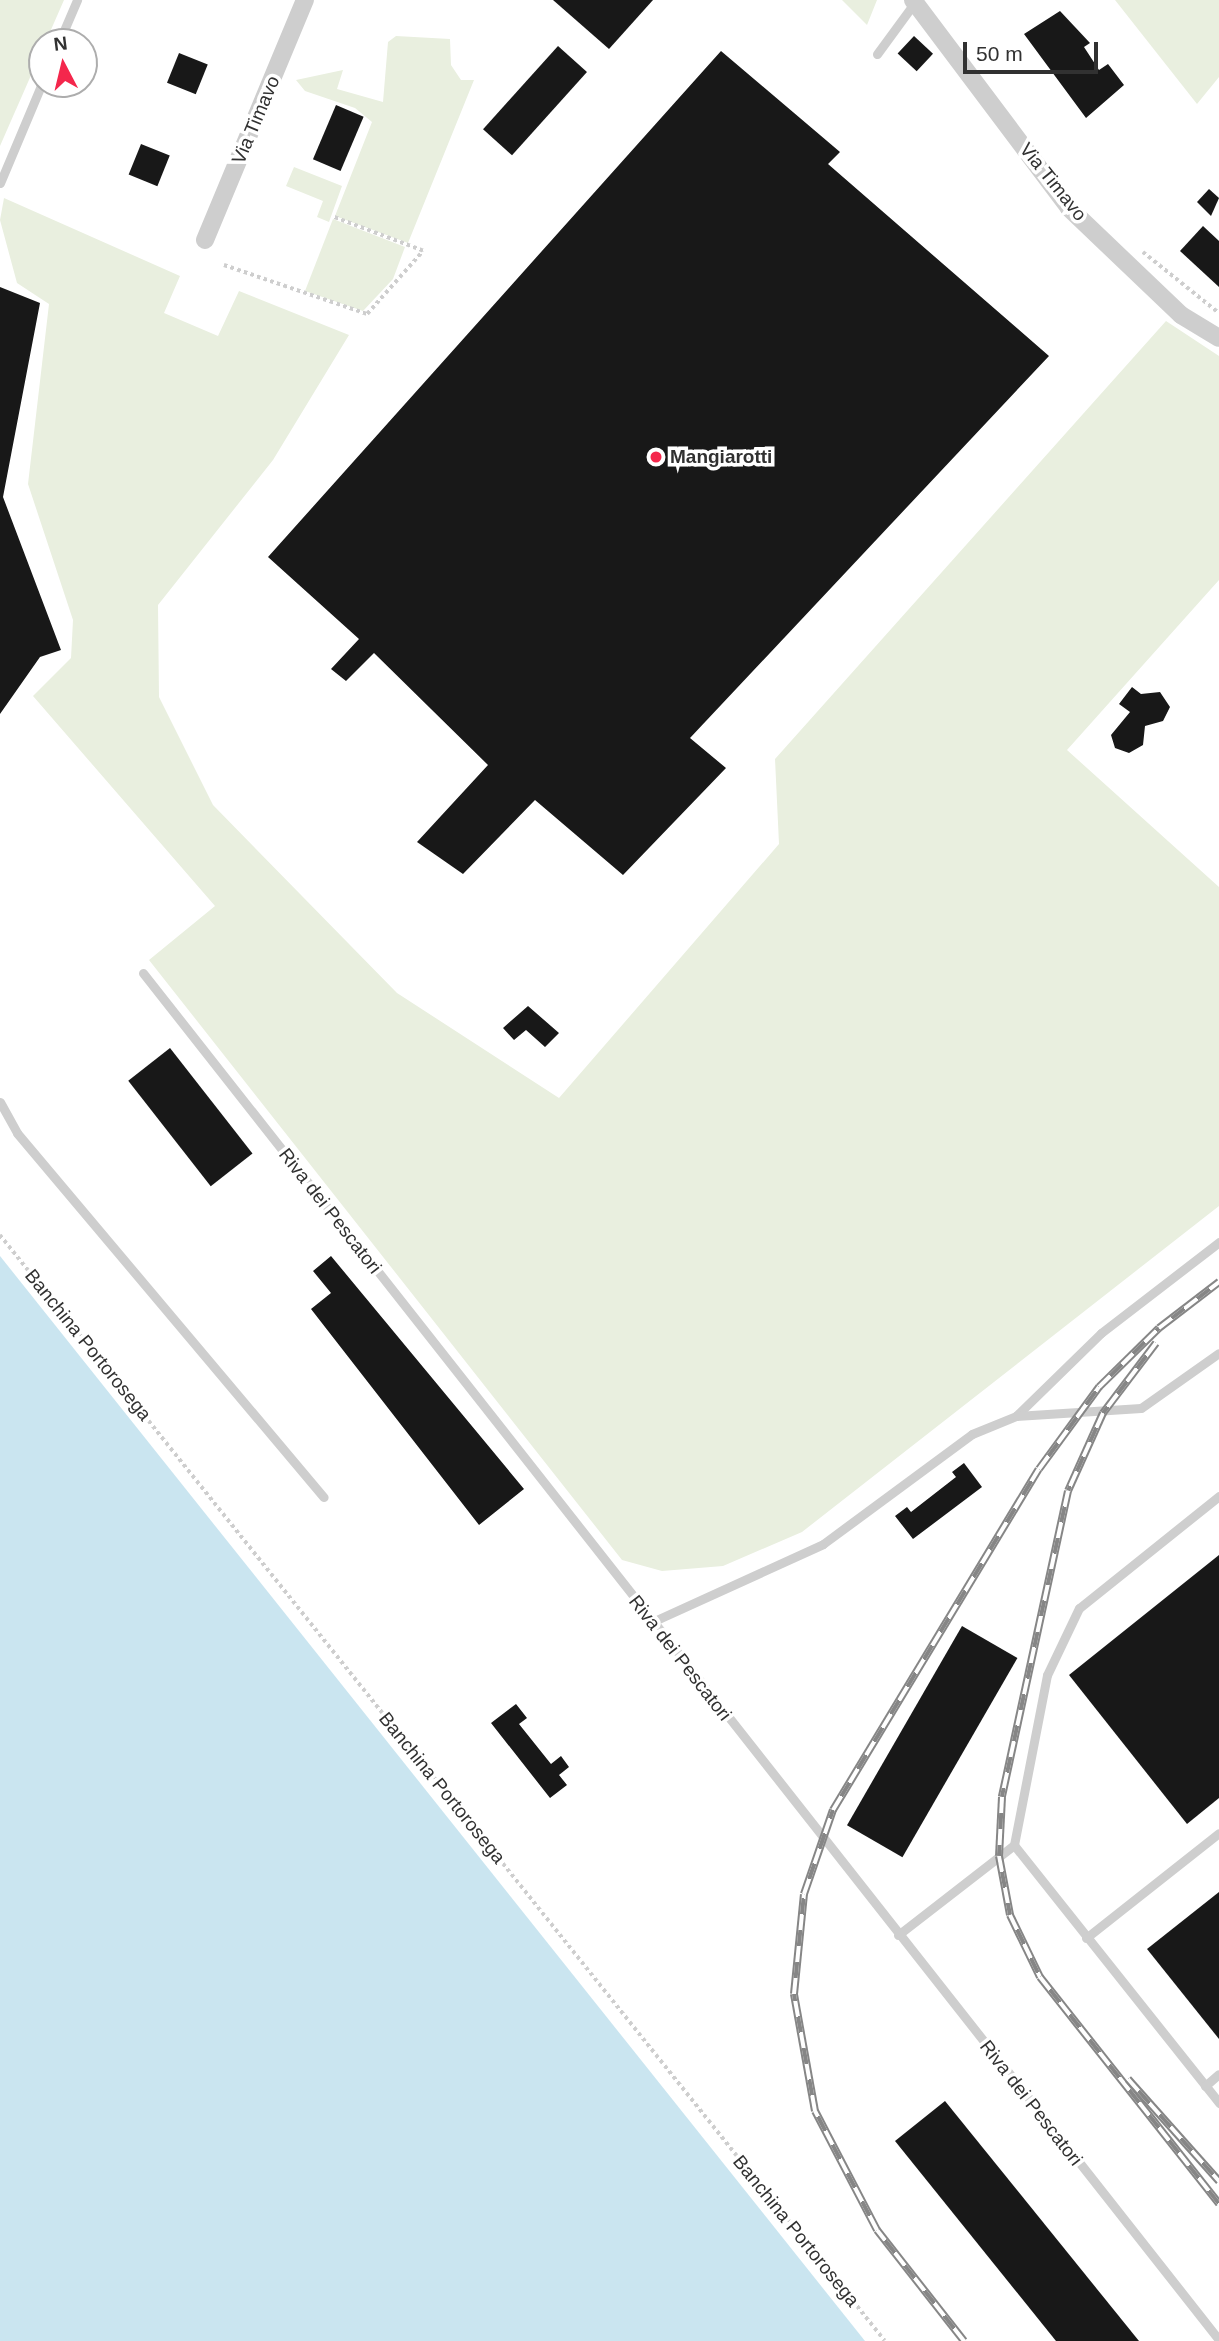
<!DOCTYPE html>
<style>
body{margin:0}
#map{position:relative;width:1219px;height:2341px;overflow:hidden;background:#fff;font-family:Arial,sans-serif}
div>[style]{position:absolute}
.green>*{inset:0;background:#e9efdf}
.water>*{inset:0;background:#cae5f0}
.building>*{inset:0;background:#181818;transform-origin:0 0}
.path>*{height:3.5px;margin-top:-1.75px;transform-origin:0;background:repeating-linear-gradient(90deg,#cecece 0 3.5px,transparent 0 7px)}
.lane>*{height:9px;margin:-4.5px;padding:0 4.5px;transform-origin:4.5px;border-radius:4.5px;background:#cecece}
.street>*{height:18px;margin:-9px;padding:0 9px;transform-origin:9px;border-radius:9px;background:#cecece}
.rail>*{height:8px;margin-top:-4px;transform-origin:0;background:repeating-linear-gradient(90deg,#fff 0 16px,#868686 0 32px);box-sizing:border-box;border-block:2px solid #868686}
.dots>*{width:19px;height:19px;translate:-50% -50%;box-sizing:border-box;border:4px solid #fff;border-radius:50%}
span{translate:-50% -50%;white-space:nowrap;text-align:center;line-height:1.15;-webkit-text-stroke:7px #fff;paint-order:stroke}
.street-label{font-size:19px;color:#313131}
.poi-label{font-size:19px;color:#313131;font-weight:700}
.left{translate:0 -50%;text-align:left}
.north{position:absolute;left:28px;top:28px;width:70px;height:70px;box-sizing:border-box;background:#fff;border:2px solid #adadad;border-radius:50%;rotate:353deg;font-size:19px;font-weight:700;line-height:28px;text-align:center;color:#313131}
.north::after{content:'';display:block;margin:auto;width:24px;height:32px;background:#f4274c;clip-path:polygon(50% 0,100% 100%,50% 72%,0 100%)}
.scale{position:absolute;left:963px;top:42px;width:135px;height:32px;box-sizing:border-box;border:4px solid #313131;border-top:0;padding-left:9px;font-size:21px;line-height:24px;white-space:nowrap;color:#313131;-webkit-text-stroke:5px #fff;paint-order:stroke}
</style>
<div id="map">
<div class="green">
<i style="clip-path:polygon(0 0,64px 0,0 146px)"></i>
<i style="clip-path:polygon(842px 0,877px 0,867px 25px)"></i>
<i style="clip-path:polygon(1115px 0,1219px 0,1219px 77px,1197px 104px)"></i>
<i style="clip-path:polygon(396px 36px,450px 39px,451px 65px,461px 80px,474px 80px,408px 243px,335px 216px,372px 122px,355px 108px,305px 91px,296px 80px,343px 70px,337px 89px,383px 102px,388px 42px)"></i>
<i style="clip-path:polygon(294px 167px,342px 186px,329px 222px,317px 217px,323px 201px,286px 186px)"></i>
<i style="clip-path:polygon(4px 198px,180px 276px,164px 313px,218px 336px,239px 291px,349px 335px,273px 460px,158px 605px,159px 697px,213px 805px,397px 993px,559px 1098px,779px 844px,775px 759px,1166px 321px,1219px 356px,1219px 580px,1067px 750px,1219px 887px,1219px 1206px,802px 1532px,723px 1566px,662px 1571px,622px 1560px,149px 960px,215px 906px,33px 696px,71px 658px,73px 620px,28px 484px,49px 304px,17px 283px,0 220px)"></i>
<i style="clip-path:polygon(333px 219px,405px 247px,393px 279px,363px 311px,305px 291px)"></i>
</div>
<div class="water">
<i style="clip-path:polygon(0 1256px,865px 2341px,0 2341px)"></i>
</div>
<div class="building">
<i style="clip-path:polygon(553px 0,653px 0,609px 49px)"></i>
<i style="clip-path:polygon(1060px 11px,1090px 43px,1084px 47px,1099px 70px,1108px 64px,1124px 85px,1086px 118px,1024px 34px)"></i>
<i style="left:914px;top:36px;width:26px;height:24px;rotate:43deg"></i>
<i style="left:558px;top:46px;width:39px;height:112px;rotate:42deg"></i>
<i style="clip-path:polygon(721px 51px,840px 152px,828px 164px,1049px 356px,690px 738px,726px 768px,623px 875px,535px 800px,463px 874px,417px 842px,488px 765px,374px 653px,346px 681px,331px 669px,359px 639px,268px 557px)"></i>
<i style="left:179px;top:53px;width:31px;height:32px;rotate:22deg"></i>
<i style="left:336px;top:105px;width:30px;height:59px;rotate:23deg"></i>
<i style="left:141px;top:144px;width:31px;height:33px;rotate:22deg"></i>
<i style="clip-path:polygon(1209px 189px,1219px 198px,1211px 216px,1197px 202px)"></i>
<i style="clip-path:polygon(1203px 226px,1219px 241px,1219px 287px,1180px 251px)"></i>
<i style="clip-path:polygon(0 287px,40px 303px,3px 497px,61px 650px,40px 657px,0 714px)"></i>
<i style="clip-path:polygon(1132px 687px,1141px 694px,1160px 692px,1170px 707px,1163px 721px,1145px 726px,1143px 745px,1129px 753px,1115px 748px,1111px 735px,1130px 712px,1119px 704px)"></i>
<i style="clip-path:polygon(528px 1006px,559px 1033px,545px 1047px,526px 1030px,514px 1040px,503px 1028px)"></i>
<i style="left:170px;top:1048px;width:134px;height:53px;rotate:52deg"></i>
<i style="clip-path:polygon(331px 1256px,524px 1489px,479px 1525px,311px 1309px,331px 1293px,313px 1271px)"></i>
<i style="clip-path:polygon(964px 1463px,982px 1487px,913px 1539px,895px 1516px,907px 1507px,911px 1512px,956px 1477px,952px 1472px)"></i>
<i style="clip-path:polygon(1219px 1555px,1219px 1798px,1187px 1824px,1069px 1675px)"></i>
<i style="left:962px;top:1626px;width:64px;height:230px;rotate:30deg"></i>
<i style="clip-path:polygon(516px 1704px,527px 1718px,519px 1724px,551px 1764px,561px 1756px,569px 1767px,559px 1775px,567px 1785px,550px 1798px,491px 1723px)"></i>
<i style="clip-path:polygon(1219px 1892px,1219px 2039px,1147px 1949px)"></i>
<i style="clip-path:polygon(945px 2101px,1139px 2341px,1056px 2341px,895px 2141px)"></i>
</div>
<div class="path">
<i style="left:1143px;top:252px;width:97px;rotate:38.8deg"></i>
<i style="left:224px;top:265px;width:151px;rotate:18.9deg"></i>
<i style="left:367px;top:314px;width:84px;rotate:-48.4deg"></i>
<i style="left:423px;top:251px;width:96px;rotate:-159.3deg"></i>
<i style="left:0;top:1235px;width:1416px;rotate:51.33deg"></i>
</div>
<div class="lane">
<i style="left:59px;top:42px;width:46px;rotate:-66.8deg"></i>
<i style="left:877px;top:54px;width:64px;rotate:-53.8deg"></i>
<i style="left:0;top:183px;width:108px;rotate:-67.2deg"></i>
<i style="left:143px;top:973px;width:1740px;rotate:51.79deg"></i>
<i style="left:0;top:1102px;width:35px;rotate:61deg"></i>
<i style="left:17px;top:1133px;width:476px;rotate:49.9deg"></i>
<i style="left:1016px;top:1416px;width:119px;rotate:-44.3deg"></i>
<i style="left:1101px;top:1333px;width:149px;rotate:-37.6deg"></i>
<i style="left:1219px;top:1496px;width:179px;rotate:141.3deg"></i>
<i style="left:1079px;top:1608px;width:74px;rotate:115.5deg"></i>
<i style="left:1047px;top:1675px;width:173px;rotate:101deg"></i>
<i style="left:1014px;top:1845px;width:330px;rotate:51.5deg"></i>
<i style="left:652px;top:1622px;width:188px;rotate:-24.5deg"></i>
<i style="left:823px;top:1544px;width:185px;rotate:-36.4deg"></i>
<i style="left:972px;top:1434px;width:48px;rotate:-22.2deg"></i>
<i style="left:1016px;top:1416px;width:125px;rotate:-3.7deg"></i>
<i style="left:1141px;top:1408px;width:95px;rotate:-35.2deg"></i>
<i style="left:898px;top:1935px;width:147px;rotate:-37.8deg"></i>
<i style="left:1086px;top:1938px;width:169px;rotate:-38.3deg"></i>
<i style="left:1205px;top:2086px;width:18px;rotate:-41deg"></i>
</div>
<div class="street">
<i style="left:913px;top:0;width:260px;rotate:53.1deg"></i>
<i style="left:1069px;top:208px;width:155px;rotate:43.7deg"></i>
<i style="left:1181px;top:315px;width:44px;rotate:31.2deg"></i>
<i style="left:205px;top:240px;width:260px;rotate:-67.4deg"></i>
</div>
<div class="rail">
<i style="left:1156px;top:1343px;width:88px;rotate:127.1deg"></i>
<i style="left:1103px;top:1413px;width:85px;rotate:114.2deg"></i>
<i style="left:1068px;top:1491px;width:313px;rotate:102.2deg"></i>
<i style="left:1002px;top:1797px;width:59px;rotate:92.9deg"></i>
<i style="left:999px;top:1856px;width:60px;rotate:79.4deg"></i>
<i style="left:1010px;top:1915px;width:69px;rotate:64.2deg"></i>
<i style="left:1040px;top:1977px;width:289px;rotate:51.7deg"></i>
<i style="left:1128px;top:2079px;width:137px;rotate:48.3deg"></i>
<i style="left:964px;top:2341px;width:141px;rotate:-128.1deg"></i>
<i style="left:877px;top:2230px;width:134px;rotate:-117.5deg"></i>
<i style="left:815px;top:2111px;width:119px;rotate:-100.2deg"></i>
<i style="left:794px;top:1994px;width:100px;rotate:-84.3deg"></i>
<i style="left:804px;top:1894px;width:89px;rotate:-71deg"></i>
<i style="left:833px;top:1810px;width:398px;rotate:-58.9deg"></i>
<i style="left:1039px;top:1469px;width:102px;rotate:-53.8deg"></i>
<i style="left:1099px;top:1387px;width:84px;rotate:-44.5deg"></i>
<i style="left:1159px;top:1328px;width:76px;rotate:-37.5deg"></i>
</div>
<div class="dots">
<i style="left:656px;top:457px;background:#f4274c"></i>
</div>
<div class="street-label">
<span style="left:256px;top:120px;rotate:-67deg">Via Timavo</span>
<span style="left:1053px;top:182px;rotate:51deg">Via Timavo</span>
<span style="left:330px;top:1211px;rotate:52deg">Riva dei Pescatori</span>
<span style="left:88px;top:1345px;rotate:51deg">Banchina Portorosega</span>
<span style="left:680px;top:1658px;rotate:52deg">Riva dei Pescatori</span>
<span style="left:442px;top:1788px;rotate:51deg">Banchina Portorosega</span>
<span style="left:1031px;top:2103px;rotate:52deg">Riva dei Pescatori</span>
<span style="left:796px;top:2231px;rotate:51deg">Banchina Portorosega</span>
</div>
<div class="poi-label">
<span class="left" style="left:670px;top:457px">Mangiarotti</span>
</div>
<div class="north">N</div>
<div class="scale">50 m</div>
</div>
